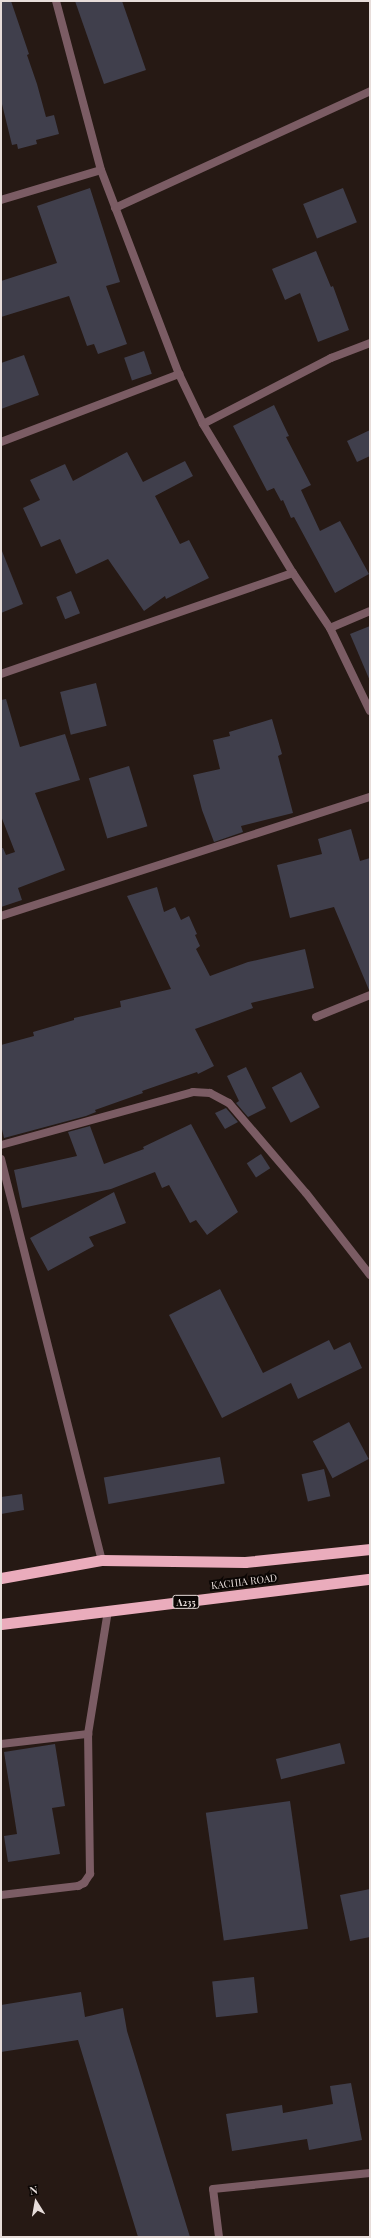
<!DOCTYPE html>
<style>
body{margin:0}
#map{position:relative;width:371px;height:2238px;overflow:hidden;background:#261914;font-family:"Playfair Display",serif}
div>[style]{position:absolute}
.building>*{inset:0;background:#403f4c;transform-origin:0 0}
.service>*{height:8px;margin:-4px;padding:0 4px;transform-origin:4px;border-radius:4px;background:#7b5c64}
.minor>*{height:8px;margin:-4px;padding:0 4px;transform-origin:4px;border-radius:4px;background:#7b5c64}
.trunk>*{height:11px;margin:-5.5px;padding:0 5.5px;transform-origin:5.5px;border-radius:5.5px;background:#eaacbc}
span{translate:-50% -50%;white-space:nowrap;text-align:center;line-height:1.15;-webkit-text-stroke:4px #0b0604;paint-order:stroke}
.shield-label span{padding:1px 3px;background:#0b0604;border:1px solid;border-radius:3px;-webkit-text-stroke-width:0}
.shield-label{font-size:9px;color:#e7ddda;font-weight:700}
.street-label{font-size:10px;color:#e7ddda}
.frame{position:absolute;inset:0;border:2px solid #e7ddda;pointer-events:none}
.north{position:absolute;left:16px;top:2182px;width:40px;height:40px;-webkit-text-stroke:3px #0b0604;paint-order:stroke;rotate:349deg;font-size:11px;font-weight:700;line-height:16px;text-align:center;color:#e7ddda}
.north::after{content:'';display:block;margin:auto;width:14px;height:18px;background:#e7ddda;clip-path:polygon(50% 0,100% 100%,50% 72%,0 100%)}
</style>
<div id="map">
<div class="building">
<i style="clip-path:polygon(1px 1px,11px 1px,29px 54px,27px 55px,37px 84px,46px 117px,54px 115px,59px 134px,36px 140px,37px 144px,18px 149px,17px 144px,12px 145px,1px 100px)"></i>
<i style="clip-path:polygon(75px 1px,122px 1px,146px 70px,104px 84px)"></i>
<i style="clip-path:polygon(90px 188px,120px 282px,106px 286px,127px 344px,98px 354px,94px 344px,87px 346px,69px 296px,1px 317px,1px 281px,57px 263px,37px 206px)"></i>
<i style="left:343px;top:188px;width:37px;height:43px;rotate:68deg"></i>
<i style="clip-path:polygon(316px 251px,331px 287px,333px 286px,349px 330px,318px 342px,300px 293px,285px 300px,272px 269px)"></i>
<i style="left:144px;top:351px;width:24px;height:21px;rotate:71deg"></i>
<i style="clip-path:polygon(24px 355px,39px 395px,1px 409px,1px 363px)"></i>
<i style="clip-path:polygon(274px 405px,289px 436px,286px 437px,311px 485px,301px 490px,320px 531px,340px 521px,369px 574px,335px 593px,294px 517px,291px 518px,283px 500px,281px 501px,274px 488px,267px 491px,233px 426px)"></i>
<i style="clip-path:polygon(370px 430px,370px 456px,357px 462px,347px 441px)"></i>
<i style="clip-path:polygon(127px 452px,143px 482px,185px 461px,193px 476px,155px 496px,180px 544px,189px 540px,209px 578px,166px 599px,165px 596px,144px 611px,108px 559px,76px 574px,60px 539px,41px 547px,23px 508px,40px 500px,30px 480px,65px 464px,73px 481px)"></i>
<i style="clip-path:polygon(2px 551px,23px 604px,1px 613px,1px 552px)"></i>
<i style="left:71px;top:591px;width:24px;height:16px;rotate:68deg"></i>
<i style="clip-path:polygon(370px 626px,370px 681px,350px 634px)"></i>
<i style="left:96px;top:683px;width:44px;height:37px;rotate:76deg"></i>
<i style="clip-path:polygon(6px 699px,20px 747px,65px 734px,80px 780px,35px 793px,65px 870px,18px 888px,22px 900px,1px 907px,1px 848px,3px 848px,6px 855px,15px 852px,1px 816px,1px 700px)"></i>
<i style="clip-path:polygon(272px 719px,282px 754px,278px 756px,293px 813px,241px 826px,243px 832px,214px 842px,202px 810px,193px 775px,220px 769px,213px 740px,230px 736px,229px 732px)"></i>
<i style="left:129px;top:766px;width:63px;height:42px;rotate:73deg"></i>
<i style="clip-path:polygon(351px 829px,360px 861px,370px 858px,369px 990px,334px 907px,290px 918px,277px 865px,322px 854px,318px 839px)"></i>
<i style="clip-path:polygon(157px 887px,164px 912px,175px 907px,181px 920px,189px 916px,197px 934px,195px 935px,200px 946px,196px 949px,210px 976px,248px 962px,305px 949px,314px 988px,251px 1003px,253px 1008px,195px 1029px,214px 1066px,198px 1074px,197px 1072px,142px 1091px,143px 1093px,95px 1110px,96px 1112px,86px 1116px,4px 1138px,1px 1125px,1px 1045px,34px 1036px,33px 1032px,74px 1020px,74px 1018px,121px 1007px,120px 1001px,171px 989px,127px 896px)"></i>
<i style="clip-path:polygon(246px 1067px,266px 1108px,248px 1117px,236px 1103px,239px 1101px,227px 1076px)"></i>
<i style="left:301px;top:1072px;width:40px;height:33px;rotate:62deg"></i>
<i style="clip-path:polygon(226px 1108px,238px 1122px,225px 1129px,215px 1113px)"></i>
<i style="clip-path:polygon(191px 1124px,238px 1212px,207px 1235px,196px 1220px,190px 1223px,169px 1185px,162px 1188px,155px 1172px,111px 1189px,22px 1208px,14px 1170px,77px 1156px,68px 1132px,90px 1126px,104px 1164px,144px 1149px,143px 1147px)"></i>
<i style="left:261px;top:1154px;width:17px;height:17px;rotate:57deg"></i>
<i style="clip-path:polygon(114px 1192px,126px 1223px,89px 1237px,94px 1246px,48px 1271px,30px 1238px)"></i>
<i style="clip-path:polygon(220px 1289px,263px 1373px,329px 1340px,334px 1350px,350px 1342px,362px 1368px,298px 1399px,291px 1383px,222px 1418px,169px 1315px)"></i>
<i style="left:349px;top:1422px;width:42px;height:41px;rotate:62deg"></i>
<i style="left:220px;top:1457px;width:27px;height:118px;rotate:80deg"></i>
<i style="left:324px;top:1469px;width:28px;height:23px;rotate:77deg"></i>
<i style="clip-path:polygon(22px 1494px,24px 1510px,1px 1514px,1px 1497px)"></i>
<i style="left:340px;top:1743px;width:21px;height:66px;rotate:76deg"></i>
<i style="clip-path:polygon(55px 1744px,65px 1806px,52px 1808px,60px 1854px,8px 1862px,4px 1836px,17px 1834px,4px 1752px)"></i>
<i style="left:290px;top:1801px;width:129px;height:85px;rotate:82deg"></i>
<i style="clip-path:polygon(370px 1889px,370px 1937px,350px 1941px,340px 1895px)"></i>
<i style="left:254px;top:1977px;width:36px;height:42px;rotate:84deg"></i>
<i style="clip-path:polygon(81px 1992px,85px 2017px,123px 2008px,127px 2031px,190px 2237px,138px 2237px,78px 2040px,1px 2052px,1px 2005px)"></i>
<i style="clip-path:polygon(351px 2083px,362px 2140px,309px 2150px,307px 2139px,232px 2151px,226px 2114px,282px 2105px,283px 2113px,333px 2104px,330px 2086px)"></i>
</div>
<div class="service">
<i style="left:1px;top:1744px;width:88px;rotate:-6.6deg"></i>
<i style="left:1px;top:1895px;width:78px;rotate:-6.7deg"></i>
<i style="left:78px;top:1886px;width:7px;rotate:-27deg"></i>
<i style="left:84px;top:1883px;width:11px;rotate:-56deg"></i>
<i style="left:90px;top:1874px;width:140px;rotate:-90.8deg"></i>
<i style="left:88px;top:1734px;width:125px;rotate:-80.8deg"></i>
</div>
<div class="minor">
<i style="left:56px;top:1px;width:175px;rotate:75.1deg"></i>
<i style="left:101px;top:170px;width:218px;rotate:69.1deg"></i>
<i style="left:179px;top:374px;width:55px;rotate:64.4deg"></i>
<i style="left:203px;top:424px;width:174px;rotate:58.9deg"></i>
<i style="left:293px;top:573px;width:66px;rotate:56.1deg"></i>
<i style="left:330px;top:628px;width:92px;rotate:64.3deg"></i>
<i style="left:1px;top:200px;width:104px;rotate:-16.7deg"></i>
<i style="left:115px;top:208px;width:281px;rotate:-24.6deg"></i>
<i style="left:203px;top:424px;width:144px;rotate:-27.3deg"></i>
<i style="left:331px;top:358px;width:42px;rotate:-21deg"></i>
<i style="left:1px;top:442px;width:191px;rotate:-20.9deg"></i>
<i style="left:330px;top:628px;width:43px;rotate:-23deg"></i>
<i style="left:1px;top:674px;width:309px;rotate:-19.1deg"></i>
<i style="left:1px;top:916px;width:388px;rotate:-17.9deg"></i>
<i style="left:316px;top:1017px;width:58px;rotate:-22.2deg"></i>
<i style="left:1px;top:1145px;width:199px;rotate:-15.4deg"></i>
<i style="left:193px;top:1092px;width:17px;rotate:3deg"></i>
<i style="left:210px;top:1093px;width:21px;rotate:28deg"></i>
<i style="left:229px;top:1103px;width:118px;rotate:49.5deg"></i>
<i style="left:306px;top:1193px;width:104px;rotate:52deg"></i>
<i style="left:1px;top:1159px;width:414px;rotate:75.9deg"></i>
<i style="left:219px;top:2237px;width:48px;rotate:-97.1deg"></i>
<i style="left:213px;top:2189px;width:158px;rotate:-5.8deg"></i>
</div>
<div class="trunk">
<i style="left:1px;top:1578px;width:103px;rotate:-10.1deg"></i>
<i style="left:102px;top:1560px;width:143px;rotate:0.8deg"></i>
<i style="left:245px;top:1562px;width:126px;rotate:-5.9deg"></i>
<i style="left:1px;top:1624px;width:372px;rotate:-7deg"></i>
</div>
<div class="shield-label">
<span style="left:186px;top:1602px">A235</span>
</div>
<div class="street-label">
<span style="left:244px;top:1582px;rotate:-7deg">KACHIA ROAD</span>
</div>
<div class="frame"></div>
<div class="north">N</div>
</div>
